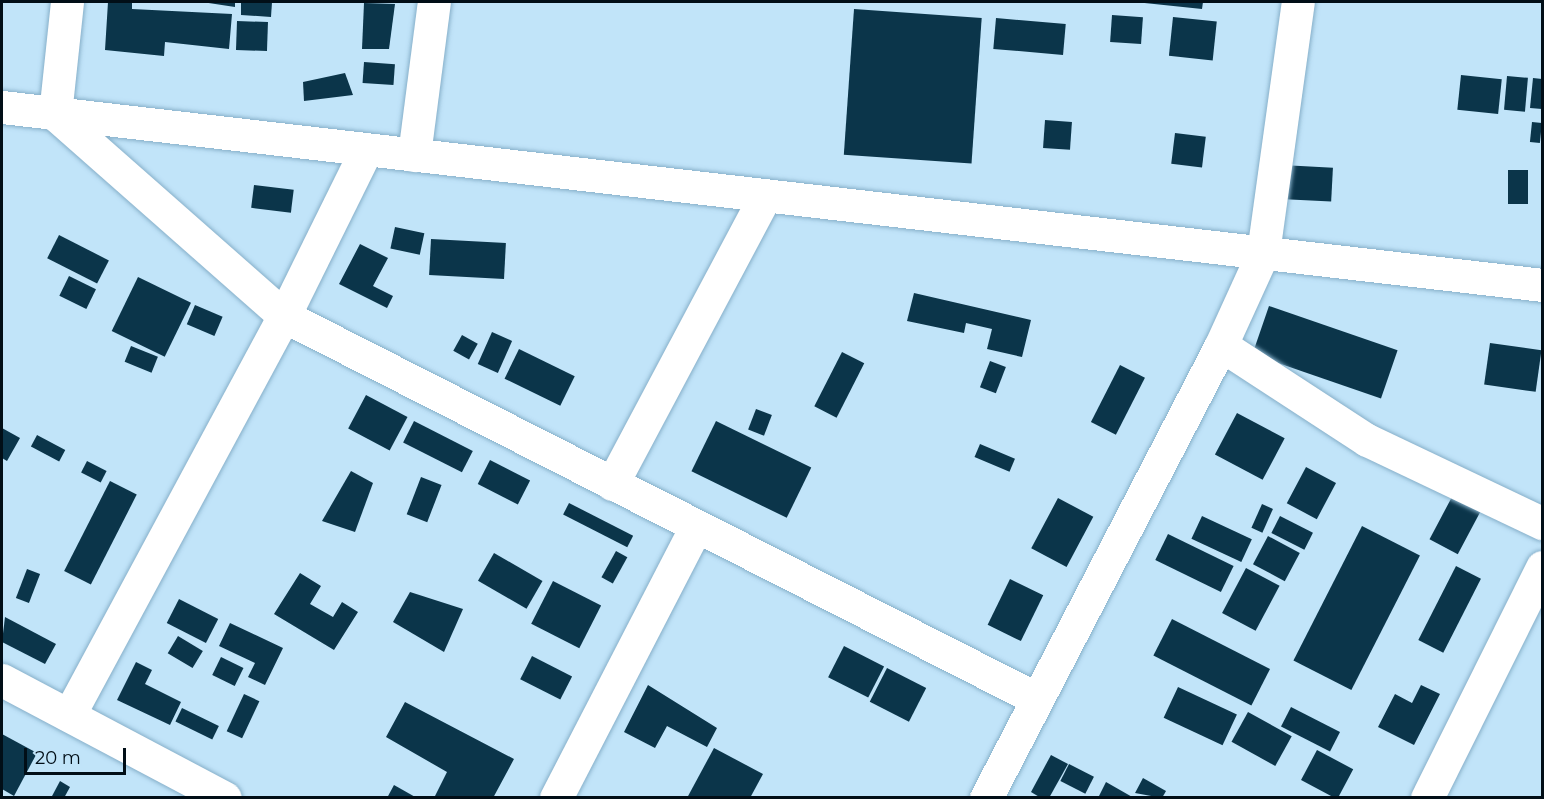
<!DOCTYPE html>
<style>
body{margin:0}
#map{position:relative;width:1544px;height:799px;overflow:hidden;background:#c1e4f9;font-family:Montserrat,sans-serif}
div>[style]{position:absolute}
.building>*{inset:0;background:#0b354a;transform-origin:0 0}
.roads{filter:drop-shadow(0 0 2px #86afc9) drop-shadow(0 0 2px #86afc9)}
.minor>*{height:33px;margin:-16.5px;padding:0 16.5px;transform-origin:16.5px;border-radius:16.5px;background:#fff}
span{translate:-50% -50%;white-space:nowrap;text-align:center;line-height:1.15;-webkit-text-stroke:6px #c1e4f9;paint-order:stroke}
.frame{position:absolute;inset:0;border:3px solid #010e17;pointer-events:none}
.scale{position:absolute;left:24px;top:748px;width:102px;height:27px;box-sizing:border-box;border:3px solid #010e17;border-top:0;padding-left:8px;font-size:18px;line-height:21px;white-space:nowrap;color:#010e17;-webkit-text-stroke:4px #c1e4f9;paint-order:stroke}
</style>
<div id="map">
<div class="building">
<i style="clip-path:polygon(108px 2px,132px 2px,132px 9px,232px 14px,229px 49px,165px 42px,164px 56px,105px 50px)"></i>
<i style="clip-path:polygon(202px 2px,235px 2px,235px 7px)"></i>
<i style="clip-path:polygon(241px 2px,272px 2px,271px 17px,241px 15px)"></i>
<i style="clip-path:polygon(1135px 2px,1203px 2px,1202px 9px)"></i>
<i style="clip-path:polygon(364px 3px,395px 4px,389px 49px,362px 49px)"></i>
<i style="left:854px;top:9px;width:128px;height:146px;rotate:4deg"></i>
<i style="left:1112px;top:15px;width:31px;height:27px;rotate:4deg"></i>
<i style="left:1173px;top:17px;width:44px;height:39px;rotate:6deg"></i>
<i style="left:996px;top:18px;width:70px;height:31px;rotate:5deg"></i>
<i style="left:237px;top:21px;width:31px;height:29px;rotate:2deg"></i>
<i style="left:364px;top:62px;width:31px;height:21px;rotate:4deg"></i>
<i style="clip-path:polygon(345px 73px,353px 95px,304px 101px,303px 82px)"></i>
<i style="left:1461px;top:75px;width:41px;height:35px;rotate:6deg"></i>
<i style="left:1507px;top:76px;width:21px;height:34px;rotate:5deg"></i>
<i style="clip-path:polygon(1533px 78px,1542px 79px,1542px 109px,1530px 108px)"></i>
<i style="left:1045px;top:120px;width:27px;height:28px;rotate:4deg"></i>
<i style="left:1532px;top:122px;width:10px;height:20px;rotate:6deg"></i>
<i style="left:1175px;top:133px;width:31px;height:31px;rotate:7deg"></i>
<i style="left:1282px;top:165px;width:51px;height:34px;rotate:3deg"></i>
<i style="left:1508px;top:170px;width:20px;height:34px"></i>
<i style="left:254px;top:185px;width:40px;height:23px;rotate:7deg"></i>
<i style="left:395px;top:227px;width:30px;height:22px;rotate:12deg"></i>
<i style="left:59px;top:235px;width:56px;height:26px;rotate:27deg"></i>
<i style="left:431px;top:239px;width:75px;height:36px;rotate:3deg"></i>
<i style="clip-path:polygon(360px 244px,388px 258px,373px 286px,393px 296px,387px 308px,339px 284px)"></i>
<i style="left:69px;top:276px;width:30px;height:22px;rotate:26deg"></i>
<i style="left:138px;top:277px;width:59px;height:60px;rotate:26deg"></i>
<i style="clip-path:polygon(914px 293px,1031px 320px,1022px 357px,987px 349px,992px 329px,966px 323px,964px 333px,907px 321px)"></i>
<i style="left:195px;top:305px;width:30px;height:21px;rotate:23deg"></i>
<i style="left:1269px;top:306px;width:136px;height:51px;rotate:19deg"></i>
<i style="left:492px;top:332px;width:22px;height:35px;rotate:24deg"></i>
<i style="left:462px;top:335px;width:18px;height:18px;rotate:29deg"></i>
<i style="left:1490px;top:343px;width:52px;height:42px;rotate:8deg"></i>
<i style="left:131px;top:346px;width:29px;height:17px;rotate:22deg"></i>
<i style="left:519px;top:349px;width:62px;height:33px;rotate:26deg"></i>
<i style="left:842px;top:352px;width:25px;height:61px;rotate:27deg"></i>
<i style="left:990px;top:361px;width:17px;height:28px;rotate:21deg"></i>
<i style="left:1120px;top:365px;width:28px;height:64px;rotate:27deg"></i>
<i style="left:366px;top:395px;width:47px;height:38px;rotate:28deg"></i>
<i style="left:756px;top:409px;width:17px;height:22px;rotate:21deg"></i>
<i style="left:1237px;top:413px;width:54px;height:47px;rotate:28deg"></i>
<i style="left:414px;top:421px;width:66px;height:24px;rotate:27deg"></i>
<i style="left:716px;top:421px;width:106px;height:56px;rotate:26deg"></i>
<i style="clip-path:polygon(2px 428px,20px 438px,7px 461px,2px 458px)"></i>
<i style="left:37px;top:435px;width:32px;height:13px;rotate:28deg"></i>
<i style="left:980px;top:444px;width:38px;height:14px;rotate:23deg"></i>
<i style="left:490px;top:460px;width:45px;height:27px;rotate:27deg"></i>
<i style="left:87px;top:461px;width:22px;height:13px;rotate:27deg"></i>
<i style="left:1306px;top:467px;width:34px;height:41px;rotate:28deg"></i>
<i style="clip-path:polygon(351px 471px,373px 483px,355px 532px,322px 521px)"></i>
<i style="left:421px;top:477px;width:22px;height:40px;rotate:21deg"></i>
<i style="left:110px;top:481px;width:30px;height:101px;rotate:27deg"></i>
<i style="left:1453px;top:495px;width:32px;height:50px;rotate:28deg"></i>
<i style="left:1058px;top:498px;width:40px;height:57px;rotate:28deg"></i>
<i style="left:569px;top:503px;width:72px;height:13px;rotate:27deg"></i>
<i style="left:1262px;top:504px;width:12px;height:26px;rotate:24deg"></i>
<i style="left:1202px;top:516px;width:55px;height:25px;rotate:25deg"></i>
<i style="left:1280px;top:516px;width:37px;height:19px;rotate:27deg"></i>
<i style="left:1362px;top:526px;width:65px;height:151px;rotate:27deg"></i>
<i style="left:1168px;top:534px;width:73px;height:29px;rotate:26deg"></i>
<i style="left:1268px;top:536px;width:36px;height:32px;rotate:28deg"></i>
<i style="left:616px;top:551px;width:13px;height:30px;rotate:29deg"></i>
<i style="left:494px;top:553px;width:56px;height:32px;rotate:30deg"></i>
<i style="left:1456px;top:566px;width:28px;height:83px;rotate:27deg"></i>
<i style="left:1246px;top:568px;width:38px;height:51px;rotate:28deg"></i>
<i style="left:27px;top:569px;width:14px;height:31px;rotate:21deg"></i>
<i style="clip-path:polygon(300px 573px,321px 586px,310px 604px,333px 617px,342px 602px,358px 612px,334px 650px,274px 614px)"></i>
<i style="left:1010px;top:579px;width:37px;height:51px;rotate:26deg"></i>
<i style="left:553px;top:581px;width:54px;height:48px;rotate:27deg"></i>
<i style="clip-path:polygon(410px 592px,463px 609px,444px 652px,393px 622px)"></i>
<i style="left:179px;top:599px;width:44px;height:27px;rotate:27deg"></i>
<i style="clip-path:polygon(5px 617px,56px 644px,45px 664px,2px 642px)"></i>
<i style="left:1172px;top:619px;width:110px;height:41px;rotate:27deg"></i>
<i style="clip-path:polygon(230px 623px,283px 648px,265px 685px,248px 677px,255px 663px,219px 646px)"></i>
<i style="left:178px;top:636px;width:29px;height:20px;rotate:31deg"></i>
<i style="left:844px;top:646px;width:45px;height:35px;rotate:27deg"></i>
<i style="left:532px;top:656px;width:45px;height:26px;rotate:27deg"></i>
<i style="left:221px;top:657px;width:25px;height:20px;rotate:26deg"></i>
<i style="clip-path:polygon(136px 662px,152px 670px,145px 684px,181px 702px,170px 725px,117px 700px)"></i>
<i style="left:887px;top:668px;width:44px;height:38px;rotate:27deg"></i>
<i style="clip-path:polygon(648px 685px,717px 728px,707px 747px,667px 726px,655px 748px,624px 732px)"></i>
<i style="clip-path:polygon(1421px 685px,1440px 694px,1414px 745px,1378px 727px,1395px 694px,1412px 703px)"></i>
<i style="left:1178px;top:687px;width:65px;height:34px;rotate:25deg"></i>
<i style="left:244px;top:694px;width:17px;height:41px;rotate:25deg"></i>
<i style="clip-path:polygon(405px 702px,514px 759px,493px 798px,434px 798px,447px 772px,386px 737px)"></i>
<i style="left:1291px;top:707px;width:55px;height:22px;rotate:27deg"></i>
<i style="left:182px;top:708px;width:41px;height:15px;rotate:26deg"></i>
<i style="left:1248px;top:712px;width:50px;height:34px;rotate:29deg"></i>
<i style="clip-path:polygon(2px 734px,37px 753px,14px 796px,2px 789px)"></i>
<i style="clip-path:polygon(714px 748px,763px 774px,750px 798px,687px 798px)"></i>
<i style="left:1317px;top:750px;width:41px;height:34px;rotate:28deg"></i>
<i style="clip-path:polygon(1051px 755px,1068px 764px,1049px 798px,1041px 798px,1031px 792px)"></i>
<i style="left:1069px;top:764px;width:28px;height:19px;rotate:27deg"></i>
<i style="clip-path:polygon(1143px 778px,1166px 791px,1162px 798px,1135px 793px)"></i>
<i style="clip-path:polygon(60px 781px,70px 787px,64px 798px,51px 798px)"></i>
<i style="clip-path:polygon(1106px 782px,1134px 798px,1099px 796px)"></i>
<i style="clip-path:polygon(394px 785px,417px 798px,387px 798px)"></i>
</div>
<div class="roads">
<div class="minor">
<i style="left:67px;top:2px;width:113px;rotate:96.1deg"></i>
<i style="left:55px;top:114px;width:305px;rotate:41.4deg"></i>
<i style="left:284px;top:316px;width:845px;rotate:26.96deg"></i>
<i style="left:2px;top:107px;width:1550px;rotate:6.59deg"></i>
<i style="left:414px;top:155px;width:154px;rotate:-82.6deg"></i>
<i style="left:1221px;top:345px;width:174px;rotate:33.1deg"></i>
<i style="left:1367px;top:440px;width:194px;rotate:25.4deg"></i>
<i style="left:612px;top:484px;width:326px;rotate:-62deg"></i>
<i style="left:2px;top:680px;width:252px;rotate:27.9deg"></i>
<i style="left:69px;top:715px;width:453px;rotate:-61.7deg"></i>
<i style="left:284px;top:316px;width:185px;rotate:-63.7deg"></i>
<i style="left:556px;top:798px;width:305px;rotate:-62.7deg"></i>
<i style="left:986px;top:798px;width:510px;rotate:-62.58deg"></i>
<i style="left:1221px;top:345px;width:101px;rotate:-65.5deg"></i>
<i style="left:1263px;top:253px;width:253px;rotate:-82.1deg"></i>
<i style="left:1427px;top:798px;width:258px;rotate:-63.5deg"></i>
</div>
</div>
<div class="frame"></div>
<div class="scale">20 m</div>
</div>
